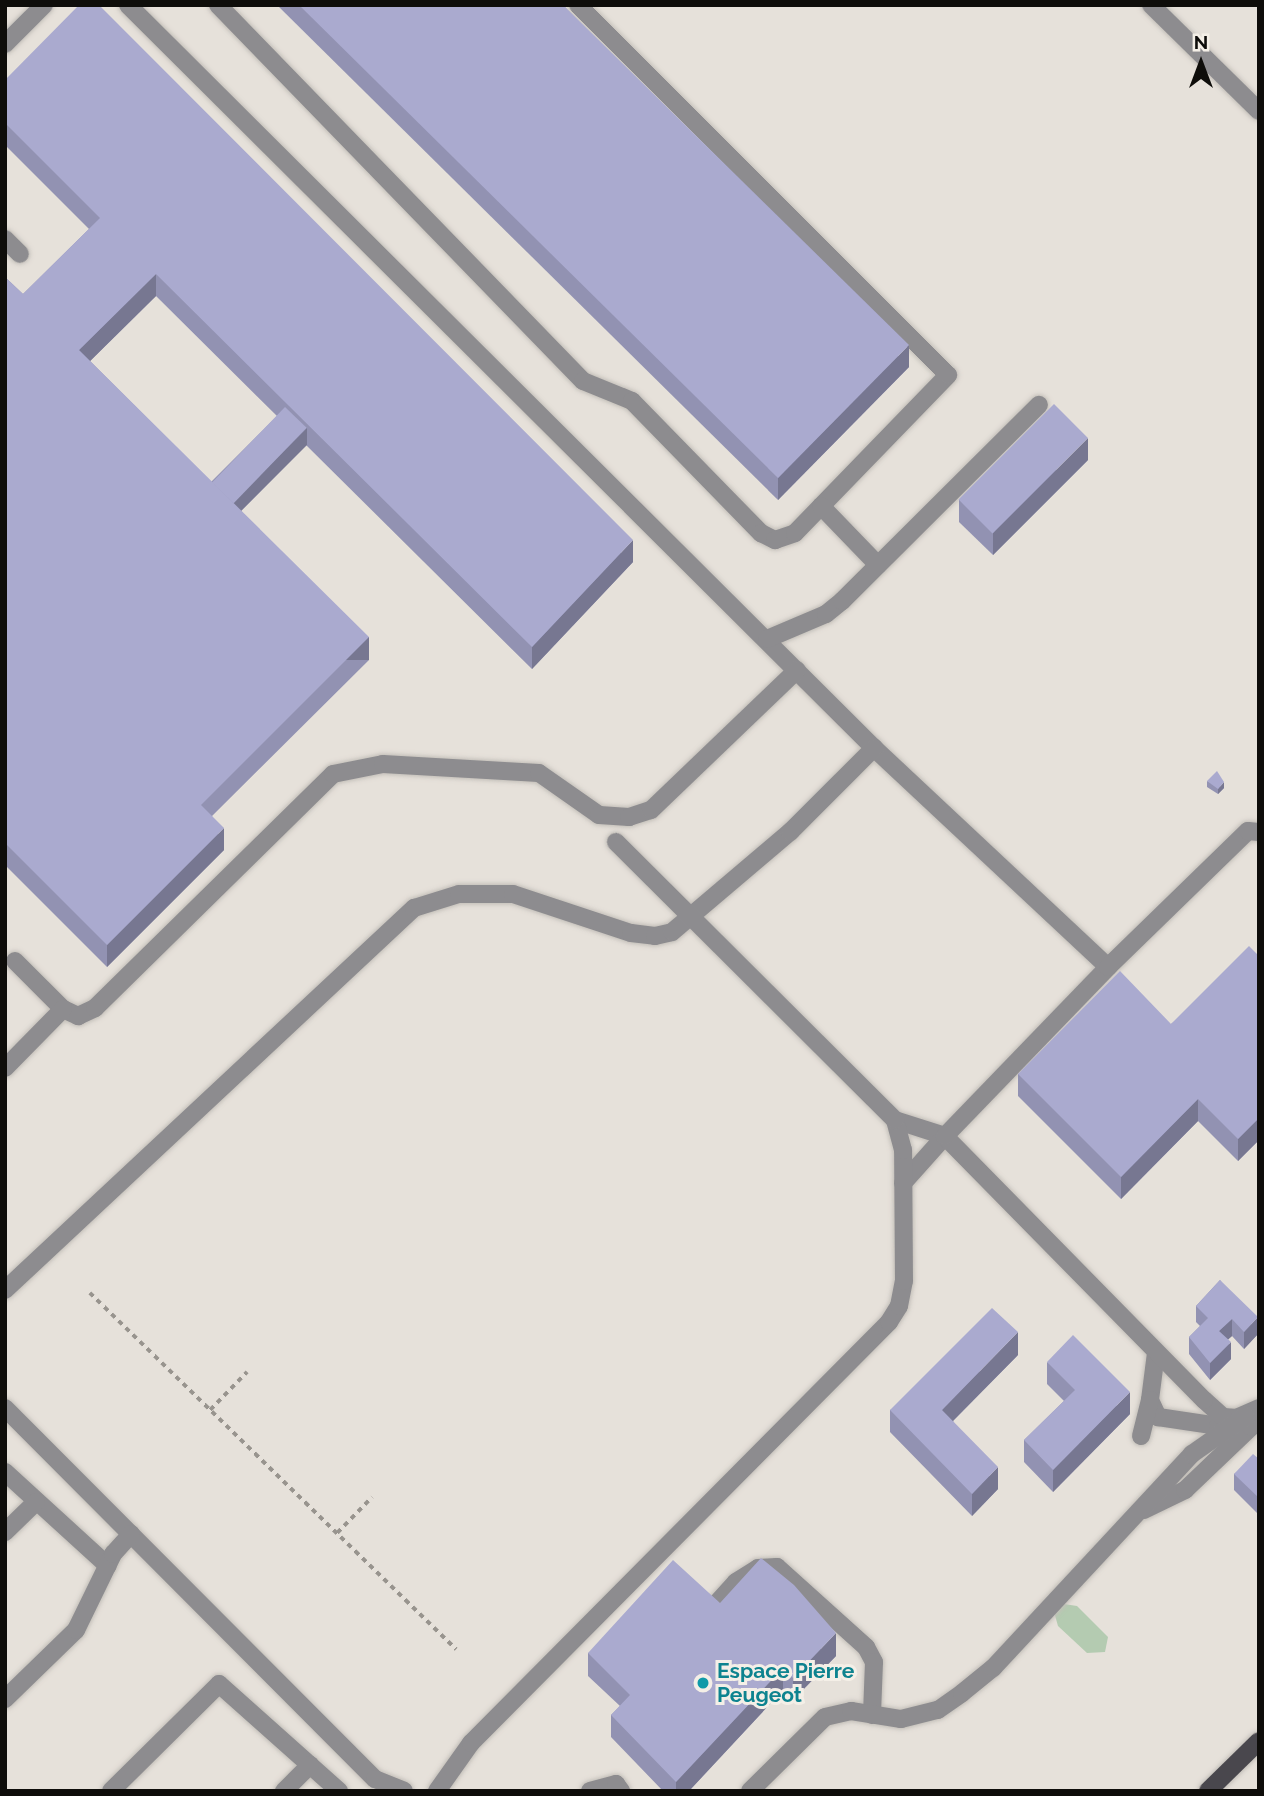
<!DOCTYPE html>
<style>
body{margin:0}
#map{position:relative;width:1264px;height:1796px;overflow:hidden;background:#e6e1da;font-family:Raleway,sans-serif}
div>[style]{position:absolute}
.green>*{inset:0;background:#b4cbb1}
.path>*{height:3.5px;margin-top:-1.75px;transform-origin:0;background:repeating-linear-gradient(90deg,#98948e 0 5px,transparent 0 10px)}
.roads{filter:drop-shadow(0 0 2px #c3bfb9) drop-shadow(0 0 2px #c3bfb9)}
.minor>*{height:18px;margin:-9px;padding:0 9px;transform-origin:9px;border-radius:9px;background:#8d8c8f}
.major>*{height:18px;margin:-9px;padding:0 9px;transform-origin:9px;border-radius:9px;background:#49474d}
.wall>*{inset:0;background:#9292b2}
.shaded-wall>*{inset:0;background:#777791;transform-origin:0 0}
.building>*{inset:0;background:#aaaacf;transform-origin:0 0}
.dots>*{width:19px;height:19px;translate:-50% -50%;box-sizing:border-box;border:4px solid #f4efe7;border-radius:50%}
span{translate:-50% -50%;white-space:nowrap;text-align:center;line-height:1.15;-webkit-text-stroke:6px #f4efe7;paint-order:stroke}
.culture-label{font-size:21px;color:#0d838f;font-weight:700}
.left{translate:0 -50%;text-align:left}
.frame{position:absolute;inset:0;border:7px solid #0e0d0a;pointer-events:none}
.north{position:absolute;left:1166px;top:28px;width:70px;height:70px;-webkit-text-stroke:5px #f4efe7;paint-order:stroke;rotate:0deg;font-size:19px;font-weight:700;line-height:28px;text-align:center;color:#0e0d0a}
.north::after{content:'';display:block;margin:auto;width:24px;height:32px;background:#0e0d0a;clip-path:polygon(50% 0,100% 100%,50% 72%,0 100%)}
</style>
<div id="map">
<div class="green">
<i style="clip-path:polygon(1064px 1604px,1077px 1606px,1108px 1637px,1105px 1652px,1087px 1653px,1058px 1626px,1054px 1612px)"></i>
</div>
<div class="path">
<i style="left:90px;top:1293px;width:511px;rotate:44.21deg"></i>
<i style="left:210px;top:1410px;width:53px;rotate:-45.8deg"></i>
<i style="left:337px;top:1533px;width:50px;rotate:-45.8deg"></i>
</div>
<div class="roads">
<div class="minor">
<i style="left:128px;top:5px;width:1053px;rotate:44.88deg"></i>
<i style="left:874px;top:748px;width:320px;rotate:43.1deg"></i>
<i style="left:218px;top:5px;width:524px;rotate:45.85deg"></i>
<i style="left:583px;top:381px;width:53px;rotate:22.2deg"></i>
<i style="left:632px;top:401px;width:185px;rotate:45.7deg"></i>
<i style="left:761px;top:533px;width:16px;rotate:27deg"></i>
<i style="left:775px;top:540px;width:21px;rotate:-19deg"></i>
<i style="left:795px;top:533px;width:220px;rotate:-45.9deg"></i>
<i style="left:948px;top:375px;width:523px;rotate:-135deg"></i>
<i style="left:1151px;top:5px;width:151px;rotate:44.5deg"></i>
<i style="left:5px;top:44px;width:55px;rotate:-45deg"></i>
<i style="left:5px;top:239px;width:21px;rotate:45deg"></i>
<i style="left:821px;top:506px;width:82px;rotate:46deg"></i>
<i style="left:767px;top:639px;width:64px;rotate:-23deg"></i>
<i style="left:826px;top:614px;width:21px;rotate:-39deg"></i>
<i style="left:842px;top:601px;width:278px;rotate:-44.9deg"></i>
<i style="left:15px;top:961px;width:68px;rotate:45deg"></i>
<i style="left:63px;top:1009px;width:17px;rotate:25deg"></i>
<i style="left:78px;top:1016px;width:19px;rotate:-25deg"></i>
<i style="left:95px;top:1008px;width:334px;rotate:-44.5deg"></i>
<i style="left:333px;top:774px;width:51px;rotate:-11.3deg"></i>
<i style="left:383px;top:764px;width:156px;rotate:3.3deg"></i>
<i style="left:539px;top:773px;width:73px;rotate:35deg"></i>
<i style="left:599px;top:815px;width:30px;rotate:4deg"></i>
<i style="left:629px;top:817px;width:23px;rotate:-18deg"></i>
<i style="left:651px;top:810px;width:202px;rotate:-43.8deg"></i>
<i style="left:5px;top:1068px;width:83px;rotate:-45.5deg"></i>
<i style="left:895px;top:1120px;width:52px;rotate:17.7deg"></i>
<i style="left:945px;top:1136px;width:63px;rotate:131.8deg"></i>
<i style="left:5px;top:1290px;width:560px;rotate:-43.05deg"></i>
<i style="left:414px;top:908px;width:47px;rotate:-17.3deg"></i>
<i style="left:459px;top:894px;width:54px"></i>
<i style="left:513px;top:894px;width:124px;rotate:18.3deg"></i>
<i style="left:631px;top:933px;width:24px;rotate:7deg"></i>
<i style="left:655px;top:936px;width:17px;rotate:-13deg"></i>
<i style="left:672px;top:932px;width:155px;rotate:-40.3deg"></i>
<i style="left:790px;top:832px;width:119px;rotate:-45deg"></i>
<i style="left:1156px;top:1353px;width:47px;rotate:97.3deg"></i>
<i style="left:1150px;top:1400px;width:19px;rotate:65deg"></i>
<i style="left:1158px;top:1417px;width:61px;rotate:8.5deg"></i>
<i style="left:1218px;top:1426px;width:45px;rotate:-23.7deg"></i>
<i style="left:5px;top:1408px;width:524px;rotate:45.08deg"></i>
<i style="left:375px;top:1779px;width:31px;rotate:22deg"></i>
<i style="left:1238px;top:1418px;width:15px;rotate:-176deg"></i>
<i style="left:1223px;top:1417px;width:25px;rotate:-138deg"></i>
<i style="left:1204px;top:1400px;width:370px;rotate:-134.5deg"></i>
<i style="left:945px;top:1136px;width:235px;rotate:-46deg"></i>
<i style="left:1108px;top:967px;width:195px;rotate:-44.2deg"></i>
<i style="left:1248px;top:831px;width:11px;rotate:5deg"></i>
<i style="left:1141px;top:1436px;width:37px;rotate:-76deg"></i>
<i style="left:5px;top:1472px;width:139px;rotate:42.4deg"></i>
<i style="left:1144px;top:1510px;width:46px;rotate:-26deg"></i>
<i style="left:1185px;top:1490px;width:91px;rotate:-43.7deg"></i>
<i style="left:1251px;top:1427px;width:10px;rotate:-73deg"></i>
<i style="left:5px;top:1532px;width:43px;rotate:-44.1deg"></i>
<i style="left:707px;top:1614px;width:43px;rotate:-47.8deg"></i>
<i style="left:736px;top:1582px;width:26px;rotate:-32deg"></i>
<i style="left:758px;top:1568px;width:19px;rotate:-3deg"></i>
<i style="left:777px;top:1567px;width:120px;rotate:42deg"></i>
<i style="left:866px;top:1647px;width:17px;rotate:62deg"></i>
<i style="left:874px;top:1662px;width:53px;rotate:92.2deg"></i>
<i style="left:5px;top:1699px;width:99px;rotate:-44.2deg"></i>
<i style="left:76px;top:1630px;width:85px;rotate:-64deg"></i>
<i style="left:113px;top:1554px;width:27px;rotate:-48deg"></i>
<i style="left:111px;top:1791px;width:152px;rotate:-44.7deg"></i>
<i style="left:219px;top:1684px;width:161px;rotate:41.7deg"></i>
<i style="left:284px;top:1791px;width:37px;rotate:-45deg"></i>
<i style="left:437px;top:1791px;width:59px;rotate:-54.7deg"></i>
<i style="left:471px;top:1743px;width:593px;rotate:-45.2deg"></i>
<i style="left:889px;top:1322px;width:19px;rotate:-58deg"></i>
<i style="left:899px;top:1306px;width:25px;rotate:-79deg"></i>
<i style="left:904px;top:1281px;width:131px;rotate:-90.4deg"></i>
<i style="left:903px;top:1150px;width:31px;rotate:-105deg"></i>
<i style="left:895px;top:1120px;width:394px;rotate:-135.1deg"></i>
<i style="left:590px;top:1791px;width:27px;rotate:-15deg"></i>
<i style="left:616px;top:1784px;width:9px;rotate:54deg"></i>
<i style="left:750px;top:1791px;width:105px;rotate:-44.6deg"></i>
<i style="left:825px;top:1717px;width:27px;rotate:-13deg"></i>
<i style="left:851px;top:1711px;width:51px;rotate:9.1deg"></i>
<i style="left:901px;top:1719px;width:38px;rotate:-14deg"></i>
<i style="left:938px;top:1710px;width:29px;rotate:-35deg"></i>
<i style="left:962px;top:1693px;width:40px;rotate:-39deg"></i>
<i style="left:993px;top:1668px;width:292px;rotate:-47.1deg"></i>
<i style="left:1192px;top:1454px;width:66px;rotate:-35.1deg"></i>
</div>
<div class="major">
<i style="left:1208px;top:1791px;width:71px;rotate:-44.4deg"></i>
</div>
</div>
<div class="wall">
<i style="clip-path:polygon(277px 5px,563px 5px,909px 367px,778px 500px)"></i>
<i style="clip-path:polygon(evenodd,5px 80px,633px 562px,532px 669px,306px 445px,241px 511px,369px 660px,212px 816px,224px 850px,107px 967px,5px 865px,5px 277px,23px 294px,89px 229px,5px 145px,5px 80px,156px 296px,277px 416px,211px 482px,90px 361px,156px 296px)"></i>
<i style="clip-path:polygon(1088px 460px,993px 555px,959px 522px,959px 500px)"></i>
<i style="clip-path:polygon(1207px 781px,1224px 788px,1218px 794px,1207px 787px)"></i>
<i style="clip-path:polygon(1259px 956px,1259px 1140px,1238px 1161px,1198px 1121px,1121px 1199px,1018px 1096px,1018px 1074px,1171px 1024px)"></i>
<i style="clip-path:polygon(1220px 1280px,1258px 1334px,1244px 1349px,1232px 1336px,1228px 1339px,1231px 1359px,1210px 1380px,1189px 1354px,1189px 1337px,1200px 1326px,1196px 1322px,1196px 1306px)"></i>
<i style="clip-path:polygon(1018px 1355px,953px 1421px,998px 1489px,972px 1516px,890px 1432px,890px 1410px)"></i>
<i style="clip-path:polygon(1047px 1362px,1130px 1414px,1053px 1492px,1024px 1462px,1024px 1440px,1064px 1401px,1047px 1384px)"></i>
<i style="clip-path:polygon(1259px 1459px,1259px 1515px,1234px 1490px,1234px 1474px)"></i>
<i style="clip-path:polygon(720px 1603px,836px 1656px,793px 1700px,783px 1690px,689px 1791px,663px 1791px,611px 1737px,611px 1715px,620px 1706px,588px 1676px,588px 1653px)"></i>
</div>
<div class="shaded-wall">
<i style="clip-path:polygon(156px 274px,156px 296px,79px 372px,79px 350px)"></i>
<i style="clip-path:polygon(909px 345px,909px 367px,778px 500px,778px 478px)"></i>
<i style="clip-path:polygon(307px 428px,307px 445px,230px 522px,230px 505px)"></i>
<i style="clip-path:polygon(1088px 438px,1088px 460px,993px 555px,993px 533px)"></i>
<i style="clip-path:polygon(633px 540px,633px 562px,532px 669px,532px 647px)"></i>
<i style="left:369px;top:637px;width:23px;height:238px;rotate:90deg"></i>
<i style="clip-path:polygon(1224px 782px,1224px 788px,1218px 794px,1218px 789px)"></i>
<i style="clip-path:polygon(224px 828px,224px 850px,107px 967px,107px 945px)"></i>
<i style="clip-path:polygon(1198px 1099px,1198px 1121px,1121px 1199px,1121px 1177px)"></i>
<i style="clip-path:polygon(1259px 1118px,1259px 1140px,1238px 1161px,1238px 1139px)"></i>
<i style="clip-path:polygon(1258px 1317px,1258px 1334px,1244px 1349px,1244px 1332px)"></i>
<i style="clip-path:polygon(1232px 1319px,1232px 1336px,1219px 1348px,1219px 1331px)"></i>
<i style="clip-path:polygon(1018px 1332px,1018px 1355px,942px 1432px,942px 1410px)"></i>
<i style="clip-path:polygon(1231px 1342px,1231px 1359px,1210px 1380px,1210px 1363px)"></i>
<i style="clip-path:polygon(1130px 1392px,1130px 1414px,1053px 1492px,1053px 1470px)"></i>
<i style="clip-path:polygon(998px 1467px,998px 1489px,972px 1516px,972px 1494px)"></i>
<i style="clip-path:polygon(836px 1633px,836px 1656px,793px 1700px,793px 1678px)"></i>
<i style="clip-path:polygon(783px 1668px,783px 1690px,689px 1791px,676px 1791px,676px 1782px)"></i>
</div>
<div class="building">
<i style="clip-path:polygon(79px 5px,99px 5px,633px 540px,532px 647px,156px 274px,79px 350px,369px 637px,201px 805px,224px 828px,107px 945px,5px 843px,5px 277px,23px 294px,100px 218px,5px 123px,5px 80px)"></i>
<i style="clip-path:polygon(299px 5px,563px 5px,909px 345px,778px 478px)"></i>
<i style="left:1054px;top:404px;width:48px;height:135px;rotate:45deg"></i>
<i style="left:285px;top:407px;width:30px;height:105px;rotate:44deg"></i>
<i style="clip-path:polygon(1217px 771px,1224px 782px,1218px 789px,1207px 781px)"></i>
<i style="clip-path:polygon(1249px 946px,1259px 956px,1259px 1118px,1238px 1139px,1198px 1099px,1121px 1177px,1018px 1074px,1120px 971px,1171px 1024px)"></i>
<i style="clip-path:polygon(1220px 1280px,1258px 1317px,1244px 1332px,1232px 1319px,1219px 1331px,1231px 1342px,1210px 1363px,1189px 1337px,1208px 1318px,1196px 1306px)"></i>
<i style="clip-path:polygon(992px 1308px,1018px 1332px,942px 1410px,998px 1467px,972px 1494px,890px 1410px)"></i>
<i style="clip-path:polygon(1073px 1335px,1130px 1392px,1053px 1470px,1024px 1440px,1075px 1390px,1047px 1362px)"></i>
<i style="clip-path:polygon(1253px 1454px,1259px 1459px,1259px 1498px,1234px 1474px)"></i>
<i style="clip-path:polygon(761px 1558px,794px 1585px,836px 1633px,793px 1678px,783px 1668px,676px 1782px,611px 1715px,630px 1695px,588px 1653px,673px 1560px,720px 1603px)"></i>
</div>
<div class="dots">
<i style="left:703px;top:1683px;background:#0f9aa8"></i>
</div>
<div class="culture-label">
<span class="left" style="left:717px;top:1683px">Espace Pierre<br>Peugeot</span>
</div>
<div class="frame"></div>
<div class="north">N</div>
</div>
